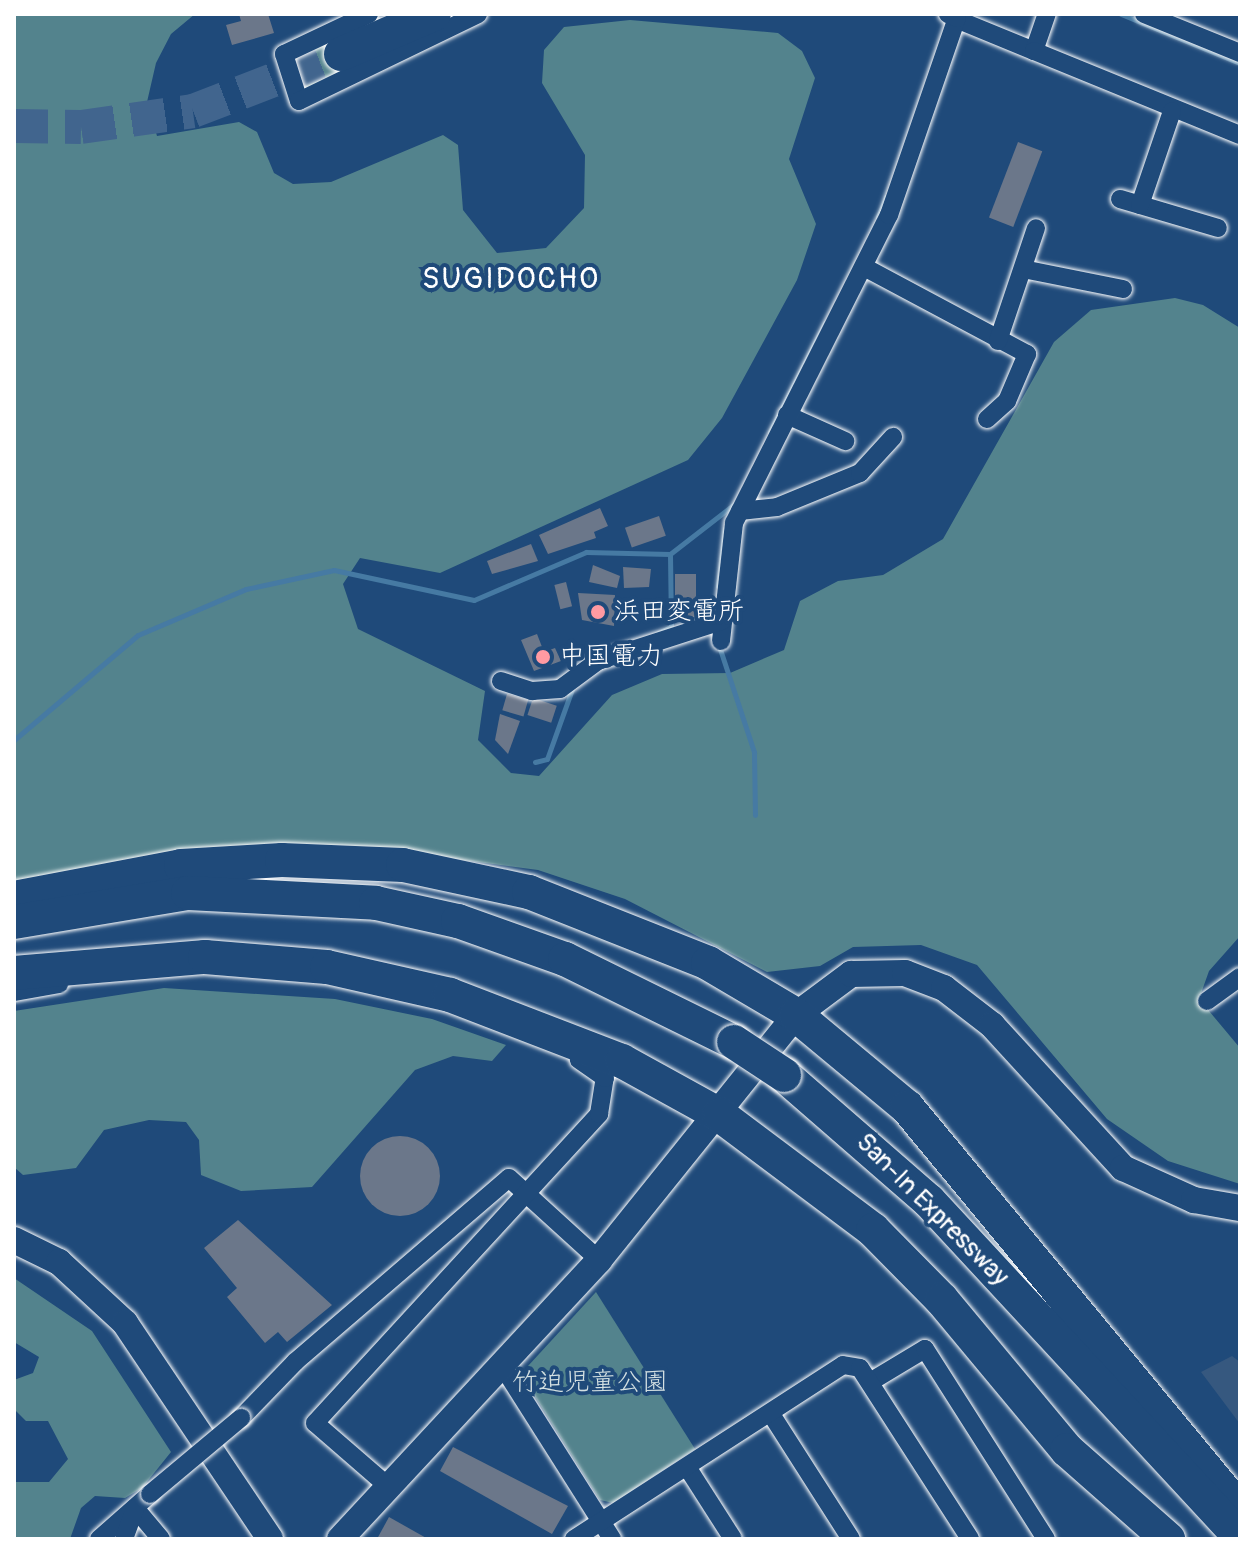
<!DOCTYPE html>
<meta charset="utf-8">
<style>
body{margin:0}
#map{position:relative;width:1254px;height:1553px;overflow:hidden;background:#1f4a7a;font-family:Pangolin,"Klee One",sans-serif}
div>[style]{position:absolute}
.built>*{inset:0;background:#36587f}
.green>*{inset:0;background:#53838d;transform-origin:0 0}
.stream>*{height:5px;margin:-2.5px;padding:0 2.5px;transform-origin:2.5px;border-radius:2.5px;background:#467aa3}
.building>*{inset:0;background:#6b778a;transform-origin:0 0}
.round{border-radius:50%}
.highway-tunnel>*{height:34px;margin-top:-17px;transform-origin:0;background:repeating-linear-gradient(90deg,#41658e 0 34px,transparent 0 51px)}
.roads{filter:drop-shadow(0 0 2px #fff) drop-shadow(0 0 2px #fff)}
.street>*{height:18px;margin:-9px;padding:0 9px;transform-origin:9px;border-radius:9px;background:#1f4a7a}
.secondary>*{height:26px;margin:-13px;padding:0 13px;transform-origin:13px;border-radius:13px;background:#1f4a7a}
.highway>*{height:34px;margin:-17px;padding:0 17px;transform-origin:17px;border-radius:17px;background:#1f4a7a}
.bridges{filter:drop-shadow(0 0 2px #fff) drop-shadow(0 0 2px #fff)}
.street-bridge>*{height:18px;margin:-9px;padding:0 9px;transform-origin:9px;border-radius:9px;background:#1f4a7a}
.highway-bridge>*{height:34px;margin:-17px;padding:0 17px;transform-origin:17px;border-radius:17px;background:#1f4a7a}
.dots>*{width:22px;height:22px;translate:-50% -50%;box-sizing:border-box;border:4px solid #1f4a7a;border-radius:50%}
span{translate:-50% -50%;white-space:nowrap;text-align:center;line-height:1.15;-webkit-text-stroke:8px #1f4a7a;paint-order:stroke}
.poi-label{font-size:26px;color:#fff}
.left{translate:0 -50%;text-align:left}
.street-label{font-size:26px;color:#fff}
.park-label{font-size:26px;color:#d4e0e2}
.quarter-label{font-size:30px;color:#fff;letter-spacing:2px}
.frame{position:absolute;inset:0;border:16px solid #fff;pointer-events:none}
</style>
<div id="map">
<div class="built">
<i style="clip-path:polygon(1232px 1356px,1240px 1362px,1240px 1424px,1201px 1372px)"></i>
</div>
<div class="green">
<i style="clip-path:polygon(14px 14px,195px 14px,171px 34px,156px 63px,147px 102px,157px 136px,239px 122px,257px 132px,274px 173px,293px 184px,331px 182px,443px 135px,458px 145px,463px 210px,497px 253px,546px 248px,584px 208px,585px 155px,542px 83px,544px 50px,564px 27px,630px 20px,778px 33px,802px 51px,815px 78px,789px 159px,816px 224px,797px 280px,722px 418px,688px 460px,440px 573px,360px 558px,343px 584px,358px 629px,485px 691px,478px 740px,511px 773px,539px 776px,612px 695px,662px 674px,730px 673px,784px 650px,800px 601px,838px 581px,883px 575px,943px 539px,1054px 342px,1091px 310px,1175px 298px,1203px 305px,1240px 328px,1240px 936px,1209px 971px,1199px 999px,1240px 1048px,1240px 1184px,1168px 1161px,1107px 1119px,977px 965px,921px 945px,853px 947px,820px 966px,767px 972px,625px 899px,538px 870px,377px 849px,14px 882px)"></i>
<i style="left:329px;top:39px;width:38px;height:44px;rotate:68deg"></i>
<i style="clip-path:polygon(164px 988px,335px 999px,432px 1019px,506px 1045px,492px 1061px,453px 1056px,415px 1070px,312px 1187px,241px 1191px,201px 1175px,199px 1140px,186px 1122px,149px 1120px,104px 1130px,76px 1168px,23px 1175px,14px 1167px,14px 1011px)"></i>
<i style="clip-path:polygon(14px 1278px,92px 1331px,171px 1452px,142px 1488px,125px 1498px,95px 1496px,81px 1508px,70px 1539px,14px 1539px,14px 1482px,49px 1482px,68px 1459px,48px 1421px,26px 1421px,14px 1409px,14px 1380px,33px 1373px,39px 1357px,14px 1342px)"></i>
<i style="clip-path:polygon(596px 1292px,695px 1449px,613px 1503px,600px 1500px,527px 1384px,528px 1366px)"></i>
</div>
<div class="stream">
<i style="left:1121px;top:14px;width:129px;rotate:22.4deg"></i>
<i style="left:878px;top:217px;width:22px;rotate:-68deg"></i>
<i style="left:770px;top:432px;width:122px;rotate:-63.2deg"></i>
<i style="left:718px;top:586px;width:58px;rotate:-83.1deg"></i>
<i style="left:658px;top:633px;width:14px;rotate:-25deg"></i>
<i style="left:671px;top:627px;width:73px;rotate:-90.8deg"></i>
<i style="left:718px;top:643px;width:115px;rotate:71.7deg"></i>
<i style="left:754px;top:752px;width:63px;rotate:89.1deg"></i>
<i style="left:14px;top:740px;width:162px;rotate:-40.3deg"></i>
<i style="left:138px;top:635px;width:117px;rotate:-23.1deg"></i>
<i style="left:246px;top:589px;width:90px;rotate:-12.2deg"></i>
<i style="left:334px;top:570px;width:143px;rotate:12.1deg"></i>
<i style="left:474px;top:600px;width:122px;rotate:-23.2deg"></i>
<i style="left:586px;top:552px;width:84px;rotate:1.4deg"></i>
<i style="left:670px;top:554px;width:85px;rotate:-37.8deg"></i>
<i style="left:535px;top:762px;width:12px;rotate:-14deg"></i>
<i style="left:547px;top:759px;width:74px;rotate:-70.3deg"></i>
</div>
<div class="building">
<i style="clip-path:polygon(239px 14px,268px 14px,274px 33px,232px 45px,226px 25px,241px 21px)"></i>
<i style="left:1018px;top:142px;width:26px;height:81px;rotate:21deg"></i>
<i style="clip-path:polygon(600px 508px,608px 526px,594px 532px,596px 538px,548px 554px,539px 535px)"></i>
<i style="left:659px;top:516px;width:21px;height:36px;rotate:71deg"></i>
<i style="clip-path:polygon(531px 544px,538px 561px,492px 574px,487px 561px)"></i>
<i style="clip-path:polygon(593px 565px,620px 576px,617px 588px,589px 582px)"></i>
<i style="clip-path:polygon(623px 567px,651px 569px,649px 587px,624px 588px)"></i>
<i style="left:675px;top:574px;width:21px;height:43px"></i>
<i style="left:566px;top:582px;width:25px;height:12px;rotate:76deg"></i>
<i style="clip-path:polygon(578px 593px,615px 595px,614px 626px,582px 620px)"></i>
<i style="clip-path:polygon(537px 634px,544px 652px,555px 648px,561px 661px,534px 671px,521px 640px)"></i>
<i style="left:507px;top:694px;width:22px;height:17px;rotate:16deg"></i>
<i style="left:533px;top:698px;width:25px;height:18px;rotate:18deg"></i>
<i style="clip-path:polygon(500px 714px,520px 721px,508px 754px,495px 740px)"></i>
<i class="round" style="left:360px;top:1136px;width:80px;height:80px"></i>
<i style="clip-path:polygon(238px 1220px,332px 1305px,287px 1342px,278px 1332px,265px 1343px,227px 1297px,237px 1288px,204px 1248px)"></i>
<i style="clip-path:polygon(453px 1447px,568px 1506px,552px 1534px,440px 1471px)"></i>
<i style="clip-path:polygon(389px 1517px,428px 1539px,377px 1539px)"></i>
</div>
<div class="highway-tunnel">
<i style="left:14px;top:126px;width:67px;rotate:0.9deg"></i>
<i style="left:81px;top:127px;width:113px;rotate:-8.1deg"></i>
<i style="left:193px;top:111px;width:159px;rotate:-21.1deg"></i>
</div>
<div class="roads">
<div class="street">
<i style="left:369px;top:14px;width:94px;rotate:154.8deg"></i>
<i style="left:284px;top:54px;width:49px;rotate:72.3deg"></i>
<i style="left:299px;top:101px;width:199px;rotate:-25.9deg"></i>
<i style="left:1144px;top:14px;width:104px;rotate:22.1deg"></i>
<i style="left:956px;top:19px;width:84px;rotate:22.3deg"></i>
<i style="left:1034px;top:51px;width:39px;rotate:-71deg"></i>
<i style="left:1034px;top:51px;width:222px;rotate:22.2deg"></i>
<i style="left:1120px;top:199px;width:102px;rotate:16.5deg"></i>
<i style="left:1140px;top:205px;width:99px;rotate:-71.2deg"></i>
<i style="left:864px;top:267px;width:185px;rotate:28.1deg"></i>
<i style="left:1027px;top:354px;width:51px;rotate:113.1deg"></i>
<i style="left:1007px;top:401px;width:27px;rotate:138deg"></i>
<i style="left:1023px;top:269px;width:102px;rotate:11.3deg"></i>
<i style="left:998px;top:341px;width:119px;rotate:-71.4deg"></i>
<i style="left:787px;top:415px;width:64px;rotate:24.1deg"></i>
<i style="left:740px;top:511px;width:37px;rotate:-6deg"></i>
<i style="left:777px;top:507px;width:90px;rotate:-22.3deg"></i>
<i style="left:860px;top:473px;width:49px;rotate:-47.5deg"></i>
<i style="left:721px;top:641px;width:119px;rotate:-83.7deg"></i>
<i style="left:734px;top:523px;width:345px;rotate:-63.3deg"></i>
<i style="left:889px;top:215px;width:208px;rotate:-71deg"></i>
<i style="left:957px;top:18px;width:10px;rotate:-156deg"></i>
<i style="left:501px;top:681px;width:33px;rotate:18deg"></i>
<i style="left:532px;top:691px;width:28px;rotate:-4deg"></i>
<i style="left:560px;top:689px;width:47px;rotate:-36.4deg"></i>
<i style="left:598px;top:661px;width:130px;rotate:-17.9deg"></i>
<i style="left:14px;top:992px;width:46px;rotate:-10.1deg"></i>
<i style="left:1207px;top:1001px;width:41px;rotate:-36deg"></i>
<i style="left:503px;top:1367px;width:204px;rotate:57.6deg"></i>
<i style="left:870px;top:1382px;width:64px;rotate:-31deg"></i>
<i style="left:925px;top:1349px;width:225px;rotate:57.5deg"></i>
<i style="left:771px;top:1414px;width:148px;rotate:57.4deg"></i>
<i style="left:241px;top:1418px;width:78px;rotate:-46deg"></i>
<i style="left:295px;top:1362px;width:282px;rotate:-40.7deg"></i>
<i style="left:509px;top:1178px;width:122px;rotate:42.3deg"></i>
<i style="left:687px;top:1467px;width:85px;rotate:57.4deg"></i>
<i style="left:390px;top:1488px;width:99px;rotate:-139.1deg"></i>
<i style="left:315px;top:1423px;width:420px;rotate:-47.4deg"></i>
<i style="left:599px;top:1114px;width:36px;rotate:-81deg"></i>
<i style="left:605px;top:1078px;width:32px;rotate:-145deg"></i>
<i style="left:135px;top:1508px;width:40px;rotate:50deg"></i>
<i style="left:99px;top:1539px;width:68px;rotate:-41.4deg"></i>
<i style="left:124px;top:1539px;width:33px;rotate:-70deg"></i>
<i style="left:574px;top:1539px;width:320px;rotate:-32.9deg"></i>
<i style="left:843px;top:1365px;width:17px;rotate:10deg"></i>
<i style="left:860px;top:1368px;width:203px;rotate:57.2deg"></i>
</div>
<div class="secondary">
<i style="left:14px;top:1240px;width:50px;rotate:26.1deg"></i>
<i style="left:59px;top:1262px;width:90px;rotate:42.7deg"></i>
<i style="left:125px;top:1323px;width:260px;rotate:56.1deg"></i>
<i style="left:340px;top:1539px;width:381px;rotate:-47.1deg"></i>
<i style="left:599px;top:1260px;width:314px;rotate:-51.2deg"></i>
<i style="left:796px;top:1015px;width:69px;rotate:-36.7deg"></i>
<i style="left:851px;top:974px;width:54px;rotate:-1.1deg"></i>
<i style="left:905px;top:973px;width:42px;rotate:21deg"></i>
<i style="left:944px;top:988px;width:61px;rotate:37.6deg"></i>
<i style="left:992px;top:1025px;width:194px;rotate:47.5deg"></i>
<i style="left:1123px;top:1168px;width:78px;rotate:24.3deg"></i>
<i style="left:1194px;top:1200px;width:47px;rotate:9.9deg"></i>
</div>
<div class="highway">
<i style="left:341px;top:54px;width:101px;rotate:-23.3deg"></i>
<i style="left:14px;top:898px;width:170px;rotate:-10.8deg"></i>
<i style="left:181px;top:866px;width:101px;rotate:-3.4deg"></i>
<i style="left:282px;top:860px;width:121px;rotate:2.4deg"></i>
<i style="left:403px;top:865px;width:129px;rotate:12.1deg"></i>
<i style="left:529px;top:892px;width:193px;rotate:21.6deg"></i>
<i style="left:708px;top:963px;width:102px;rotate:30.6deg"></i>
<i style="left:796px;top:1015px;width:144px;rotate:39.7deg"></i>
<i style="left:907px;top:1107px;width:523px;rotate:50.43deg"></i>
<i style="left:14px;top:922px;width:176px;rotate:-9.5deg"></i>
<i style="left:188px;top:893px;width:188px;rotate:3deg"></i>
<i style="left:376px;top:903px;width:84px;rotate:12.4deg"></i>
<i style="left:458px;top:921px;width:114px;rotate:19.6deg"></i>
<i style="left:565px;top:959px;width:188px;rotate:26.2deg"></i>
<i style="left:14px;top:973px;width:192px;rotate:-4.8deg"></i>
<i style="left:205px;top:957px;width:122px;rotate:4.7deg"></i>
<i style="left:327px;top:967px;width:126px;rotate:12.8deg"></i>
<i style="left:450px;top:995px;width:184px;rotate:21deg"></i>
<i style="left:622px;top:1061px;width:112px;rotate:28.9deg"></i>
<i style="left:720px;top:1115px;width:191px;rotate:36.9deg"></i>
<i style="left:873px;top:1230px;width:98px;rotate:45.4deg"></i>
<i style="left:942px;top:1300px;width:195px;rotate:50.2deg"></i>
<i style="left:1067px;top:1450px;width:135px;rotate:41.4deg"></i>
<i style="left:784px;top:1075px;width:192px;rotate:41deg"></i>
<i style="left:929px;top:1201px;width:458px;rotate:47.2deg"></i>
</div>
</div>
<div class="bridges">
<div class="street-bridge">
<i style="left:150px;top:1494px;width:119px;rotate:-39.9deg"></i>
</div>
<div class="highway-bridge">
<i style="left:734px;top:1042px;width:60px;rotate:33.4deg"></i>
</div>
</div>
<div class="dots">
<i style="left:598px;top:612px;background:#ff9aa2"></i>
<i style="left:543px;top:657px;background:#ff9aa2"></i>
</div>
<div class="poi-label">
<span class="left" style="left:614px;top:612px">浜田変電所</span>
<span class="left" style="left:559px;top:657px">中国電力</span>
</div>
<div class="street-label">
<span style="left:932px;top:1210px;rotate:45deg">San-In Expressway</span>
</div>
<div class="park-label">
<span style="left:590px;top:1383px">竹迫児童公園</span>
</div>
<div class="quarter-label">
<span style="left:511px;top:279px">SUGIDOCHO</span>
</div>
<div class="frame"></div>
</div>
